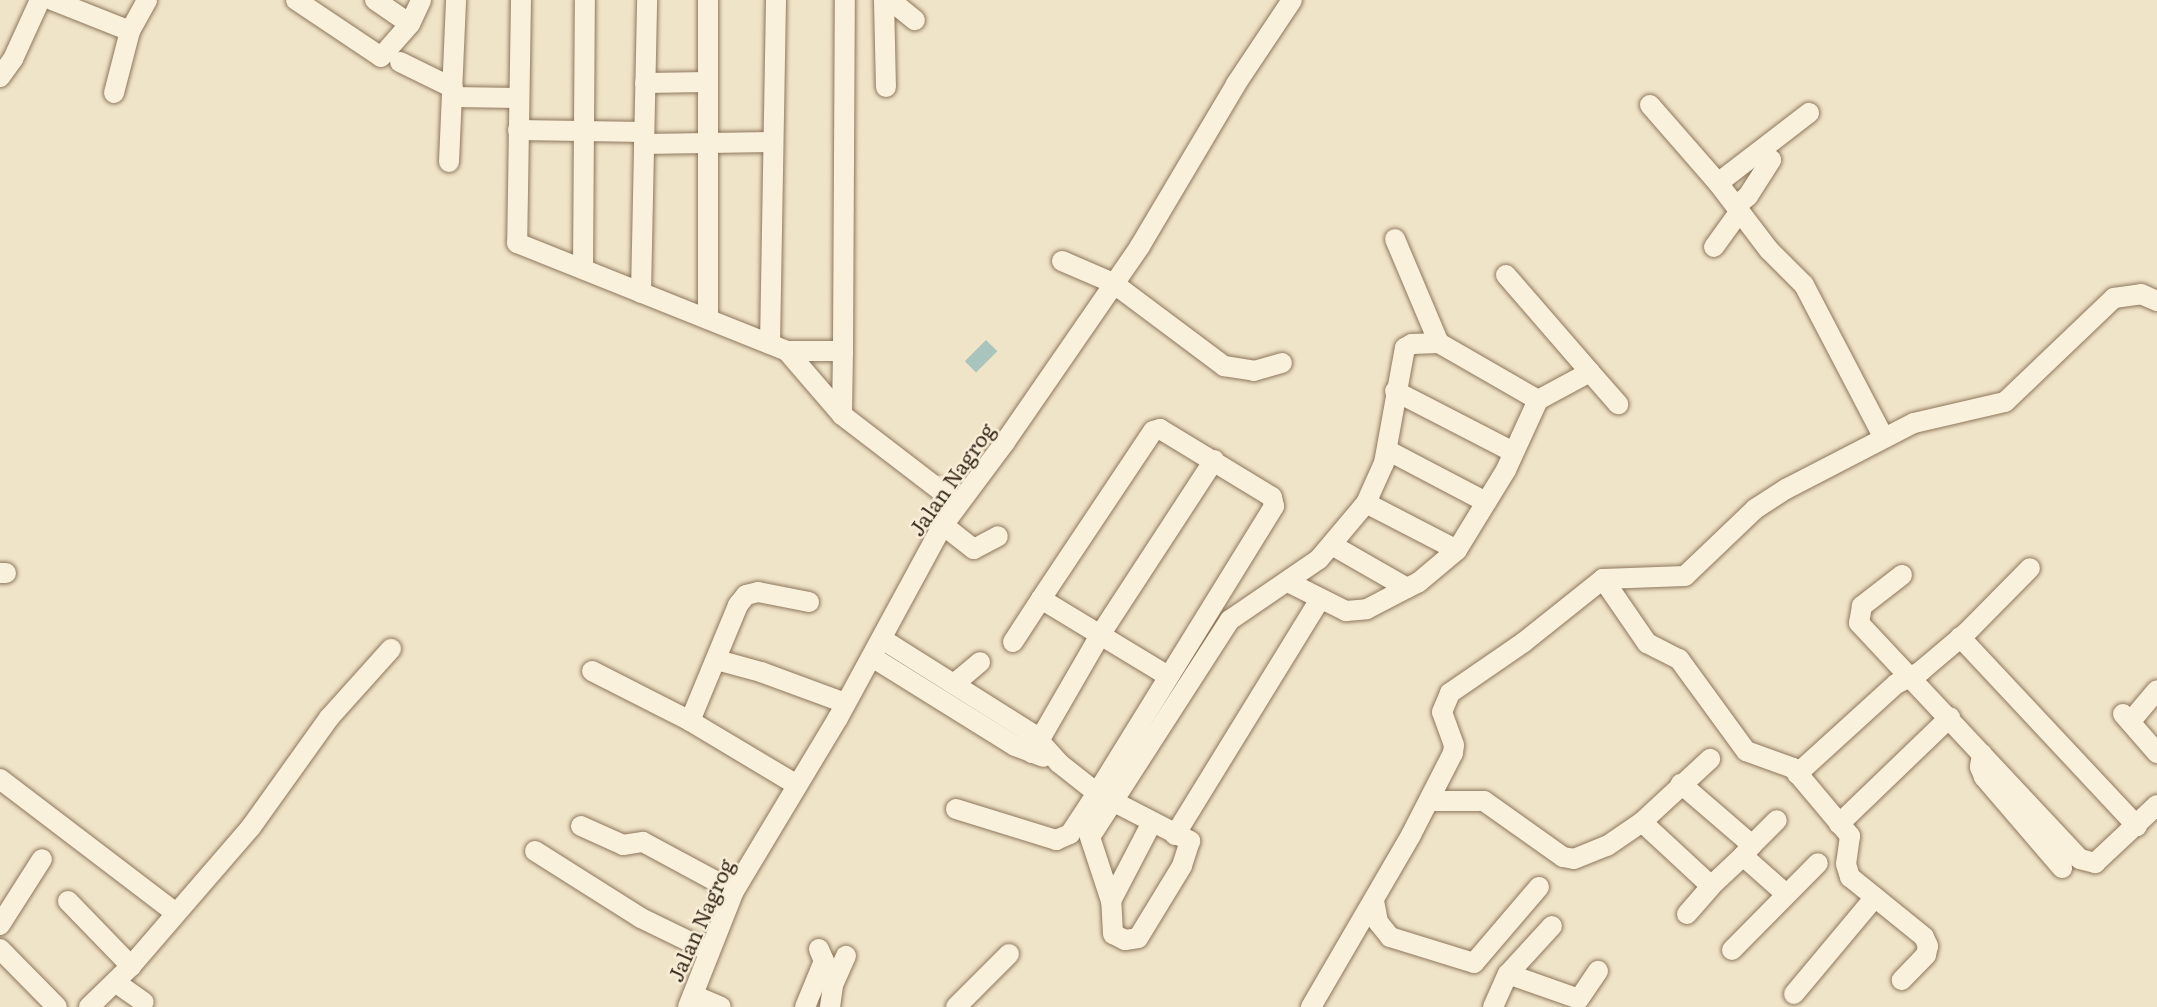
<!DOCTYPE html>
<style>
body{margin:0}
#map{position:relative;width:2157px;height:1007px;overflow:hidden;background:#f0e4c8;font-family:Literata,serif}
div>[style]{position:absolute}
.water>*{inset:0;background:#a9c4bc;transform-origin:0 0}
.roads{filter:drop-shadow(0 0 2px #8d765c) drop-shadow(0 0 2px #8d765c)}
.minor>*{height:20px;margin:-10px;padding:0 10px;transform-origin:10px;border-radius:10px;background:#faf1dc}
span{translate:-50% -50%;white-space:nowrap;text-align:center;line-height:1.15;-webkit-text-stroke:5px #f7eed8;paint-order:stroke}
.street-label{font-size:21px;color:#3d2e20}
</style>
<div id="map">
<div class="water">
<i style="left:986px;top:340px;width:16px;height:30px;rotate:45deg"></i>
</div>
<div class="roads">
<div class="minor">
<i style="left:52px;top:0;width:84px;rotate:21.7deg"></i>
<i style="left:130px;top:31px;width:35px;rotate:-61deg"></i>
<i style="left:296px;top:0;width:102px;rotate:33.8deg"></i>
<i style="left:381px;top:57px;width:44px;rotate:-48.7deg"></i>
<i style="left:410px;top:24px;width:26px;rotate:-65deg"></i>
<i style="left:375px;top:0;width:42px;rotate:34.4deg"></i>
<i style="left:521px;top:0;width:243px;rotate:90.9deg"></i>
<i style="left:517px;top:243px;width:291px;rotate:21.8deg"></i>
<i style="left:787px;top:351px;width:84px;rotate:49.3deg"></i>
<i style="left:842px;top:415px;width:146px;rotate:37.5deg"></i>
<i style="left:884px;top:0;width:87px;rotate:88.7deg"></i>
<i style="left:890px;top:0;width:32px;rotate:39deg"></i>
<i style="left:400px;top:62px;width:59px;rotate:26.1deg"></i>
<i style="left:0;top:77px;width:22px;rotate:-54deg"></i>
<i style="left:13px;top:59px;width:65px;rotate:-65.4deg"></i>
<i style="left:645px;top:83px;width:63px;rotate:-0.9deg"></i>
<i style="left:114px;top:93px;width:64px;rotate:-75.5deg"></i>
<i style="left:453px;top:97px;width:65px;rotate:0.9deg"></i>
<i style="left:1650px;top:105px;width:103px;rotate:48.9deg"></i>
<i style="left:1718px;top:183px;width:84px;rotate:52.7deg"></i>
<i style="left:1769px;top:250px;width:49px;rotate:45deg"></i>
<i style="left:1804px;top:285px;width:170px;rotate:62.4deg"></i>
<i style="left:518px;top:130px;width:126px;rotate:0.9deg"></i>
<i style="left:644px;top:144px;width:128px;rotate:-0.9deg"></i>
<i style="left:449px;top:162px;width:162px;rotate:-87.5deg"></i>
<i style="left:1718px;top:183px;width:115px;rotate:-37.6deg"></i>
<i style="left:1736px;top:206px;width:16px;rotate:-40deg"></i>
<i style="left:1748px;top:196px;width:43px;rotate:-57.4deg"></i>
<i style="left:1395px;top:239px;width:113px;rotate:67.1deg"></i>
<i style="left:1714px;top:247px;width:44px;rotate:-54.2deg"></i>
<i style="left:1062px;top:261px;width:56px;rotate:23.3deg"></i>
<i style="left:1113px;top:283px;width:139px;rotate:36.8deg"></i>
<i style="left:1224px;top:366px;width:30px;rotate:9deg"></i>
<i style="left:1254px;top:371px;width:29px;rotate:-16deg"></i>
<i style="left:583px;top:269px;width:269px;rotate:-89.6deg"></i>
<i style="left:1506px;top:275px;width:128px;rotate:49.1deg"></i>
<i style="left:1590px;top:372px;width:59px;rotate:151.7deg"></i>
<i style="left:641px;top:293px;width:293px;rotate:-88.8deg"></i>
<i style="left:708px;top:319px;width:319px;rotate:-90deg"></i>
<i style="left:770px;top:344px;width:344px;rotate:-89deg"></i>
<i style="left:787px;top:351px;width:56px"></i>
<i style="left:843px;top:351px;width:64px;rotate:90.9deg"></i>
<i style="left:843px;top:351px;width:351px;rotate:-89.7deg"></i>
<i style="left:1590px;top:372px;width:43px;rotate:48.8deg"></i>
<i style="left:1395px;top:391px;width:133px;rotate:27.3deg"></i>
<i style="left:1387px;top:450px;width:112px;rotate:27.7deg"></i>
<i style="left:1366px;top:503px;width:102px;rotate:27.3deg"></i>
<i style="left:943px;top:525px;width:39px;rotate:38deg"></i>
<i style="left:974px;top:549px;width:27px;rotate:-28deg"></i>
<i style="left:0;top:573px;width:6px"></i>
<i style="left:1902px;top:575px;width:51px;rotate:142.2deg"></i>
<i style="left:1862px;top:606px;width:17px;rotate:100deg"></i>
<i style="left:1859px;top:623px;width:323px;rotate:46.9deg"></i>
<i style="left:2080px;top:859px;width:16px;rotate:15deg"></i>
<i style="left:2095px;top:863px;width:85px;rotate:-43.1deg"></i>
<i style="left:1603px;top:579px;width:78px;rotate:55.5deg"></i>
<i style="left:1647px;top:643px;width:36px;rotate:27deg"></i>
<i style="left:1679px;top:659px;width:114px;rotate:53.9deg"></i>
<i style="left:1746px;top:751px;width:50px;rotate:19.9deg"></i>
<i style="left:1793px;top:768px;width:89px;rotate:50deg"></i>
<i style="left:1850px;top:836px;width:28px;rotate:98deg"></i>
<i style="left:1846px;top:864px;width:14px;rotate:73deg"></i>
<i style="left:1850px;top:877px;width:95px;rotate:39deg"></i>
<i style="left:1924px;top:937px;width:10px;rotate:66deg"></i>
<i style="left:1928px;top:946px;width:9px;rotate:103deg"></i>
<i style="left:1926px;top:955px;width:35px;rotate:134deg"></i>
<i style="left:1288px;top:582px;width:65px;rotate:26.6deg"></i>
<i style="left:1346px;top:611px;width:21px;rotate:-5deg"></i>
<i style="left:1367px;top:609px;width:45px;rotate:-27.7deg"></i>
<i style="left:1960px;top:637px;width:259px;rotate:46.9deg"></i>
<i style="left:882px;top:639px;width:178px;rotate:32.2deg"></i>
<i style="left:1033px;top:734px;width:39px;rotate:48deg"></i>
<i style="left:1059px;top:763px;width:48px;rotate:38.3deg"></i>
<i style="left:1097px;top:793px;width:105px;rotate:27.3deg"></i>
<i style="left:1190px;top:841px;width:26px;rotate:108deg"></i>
<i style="left:1182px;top:866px;width:84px;rotate:121.4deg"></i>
<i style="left:1138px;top:938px;width:13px;rotate:171deg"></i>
<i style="left:1125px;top:940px;width:13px;rotate:-153deg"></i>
<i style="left:1113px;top:934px;width:33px;rotate:-93deg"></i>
<i style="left:1111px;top:901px;width:87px;rotate:-62.5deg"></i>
<i style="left:1013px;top:642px;width:51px;rotate:-56.9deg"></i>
<i style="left:872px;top:657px;width:168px;rotate:31.9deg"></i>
<i style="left:1015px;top:746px;width:30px;rotate:21deg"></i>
<i style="left:717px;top:660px;width:46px;rotate:15.3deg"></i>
<i style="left:761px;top:672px;width:90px;rotate:20.3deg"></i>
<i style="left:592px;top:671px;width:110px;rotate:27deg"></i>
<i style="left:690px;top:721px;width:125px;rotate:30.9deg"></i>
<i style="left:954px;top:684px;width:34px;rotate:-40deg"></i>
<i style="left:2123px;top:714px;width:52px;rotate:48.9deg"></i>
<i style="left:690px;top:721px;width:126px;rotate:-67.5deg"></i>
<i style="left:738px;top:605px;width:13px;rotate:-51deg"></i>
<i style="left:746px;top:595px;width:12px;rotate:-14deg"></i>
<i style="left:758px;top:592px;width:52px;rotate:11.1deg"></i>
<i style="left:2131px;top:721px;width:40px;rotate:-50deg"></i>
<i style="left:1032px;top:753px;width:136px;rotate:-60deg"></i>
<i style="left:1100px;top:635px;width:209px;rotate:-56.9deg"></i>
<i style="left:1982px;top:754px;width:13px;rotate:99deg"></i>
<i style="left:1980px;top:767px;width:11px;rotate:68deg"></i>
<i style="left:1984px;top:777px;width:120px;rotate:49.4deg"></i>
<i style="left:1797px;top:774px;width:134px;rotate:-42.3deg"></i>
<i style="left:1896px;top:684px;width:28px;rotate:-27deg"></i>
<i style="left:1921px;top:671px;width:59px;rotate:-40.2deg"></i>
<i style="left:1966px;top:633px;width:91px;rotate:-45.4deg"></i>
<i style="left:0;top:779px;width:221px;rotate:37.3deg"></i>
<i style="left:1430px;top:801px;width:54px"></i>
<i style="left:1484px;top:801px;width:97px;rotate:35.3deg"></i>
<i style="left:1563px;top:857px;width:11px;rotate:10deg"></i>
<i style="left:1574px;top:859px;width:35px;rotate:-22deg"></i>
<i style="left:1607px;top:846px;width:42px;rotate:-34.4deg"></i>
<i style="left:1642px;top:822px;width:93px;rotate:-42.8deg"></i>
<i style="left:956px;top:809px;width:105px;rotate:17.2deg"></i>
<i style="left:1056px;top:840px;width:15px;rotate:-23deg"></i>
<i style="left:1070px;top:834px;width:49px;rotate:-56.6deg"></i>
<i style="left:1097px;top:793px;width:337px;rotate:-58.3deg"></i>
<i style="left:1274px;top:506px;width:9px;rotate:-103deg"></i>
<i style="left:1272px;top:497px;width:131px;rotate:-148.7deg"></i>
<i style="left:1160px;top:429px;width:7px;rotate:164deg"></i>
<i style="left:1153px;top:431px;width:202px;rotate:123.7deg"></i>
<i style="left:1041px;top:599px;width:149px;rotate:31.2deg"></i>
<i style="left:1642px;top:822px;width:94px;rotate:42.8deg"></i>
<i style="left:1711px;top:886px;width:44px;rotate:-43.2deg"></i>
<i style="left:1743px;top:856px;width:14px;rotate:-51deg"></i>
<i style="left:1752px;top:845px;width:94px;rotate:-139.3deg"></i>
<i style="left:1839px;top:824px;width:154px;rotate:-43.9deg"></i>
<i style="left:581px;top:826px;width:46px;rotate:24.3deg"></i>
<i style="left:623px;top:845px;width:20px;rotate:-9deg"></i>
<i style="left:643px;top:842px;width:103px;rotate:28.3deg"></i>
<i style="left:1175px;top:835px;width:277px;rotate:-58.4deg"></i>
<i style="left:1752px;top:845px;width:35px;rotate:-45deg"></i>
<i style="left:535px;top:851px;width:125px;rotate:32.3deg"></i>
<i style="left:641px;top:918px;width:76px;rotate:25.9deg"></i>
<i style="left:1743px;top:856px;width:57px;rotate:41.5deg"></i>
<i style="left:68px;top:901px;width:91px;rotate:45.9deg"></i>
<i style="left:1111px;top:901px;width:67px;rotate:-108.2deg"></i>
<i style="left:1090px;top:837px;width:258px;rotate:-57.2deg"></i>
<i style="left:1230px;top:620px;width:108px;rotate:-34.4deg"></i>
<i style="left:1319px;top:559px;width:73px;rotate:-50deg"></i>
<i style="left:1366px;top:503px;width:44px;rotate:-65.8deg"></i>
<i style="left:1384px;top:463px;width:117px;rotate:-79.7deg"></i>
<i style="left:1405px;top:348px;width:8px;rotate:-30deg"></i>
<i style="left:1412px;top:344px;width:27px;rotate:-2deg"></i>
<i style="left:1439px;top:343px;width:114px;rotate:29.9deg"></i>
<i style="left:1538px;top:400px;width:77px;rotate:114.6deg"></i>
<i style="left:1506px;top:470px;width:94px;rotate:121.5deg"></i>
<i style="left:1457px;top:550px;width:50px;rotate:139.9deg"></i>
<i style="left:1419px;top:582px;width:13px;rotate:153deg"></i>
<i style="left:1407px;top:588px;width:86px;rotate:-150.2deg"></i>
<i style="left:1374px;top:901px;width:21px;rotate:79deg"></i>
<i style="left:1378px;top:922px;width:19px;rotate:51deg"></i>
<i style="left:1390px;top:937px;width:88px;rotate:17.2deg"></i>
<i style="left:1474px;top:963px;width:100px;rotate:-49.5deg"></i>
<i style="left:1687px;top:914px;width:37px;rotate:-49deg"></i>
<i style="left:0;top:925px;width:78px;rotate:-57.5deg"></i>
<i style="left:0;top:949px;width:81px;rotate:45.5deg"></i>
<i style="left:1732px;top:950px;width:122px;rotate:-45.3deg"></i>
<i style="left:1508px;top:974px;width:75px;rotate:19.4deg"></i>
<i style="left:1579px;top:999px;width:34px;rotate:-56deg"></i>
<i style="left:115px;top:982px;width:35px;rotate:35deg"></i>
<i style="left:1794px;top:994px;width:126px;rotate:-50.1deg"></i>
<i style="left:693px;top:995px;width:30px;rotate:23deg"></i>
<i style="left:89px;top:1007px;width:59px;rotate:-44.3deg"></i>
<i style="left:131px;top:966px;width:184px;rotate:-49.2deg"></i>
<i style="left:251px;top:827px;width:134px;rotate:-54.4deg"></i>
<i style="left:329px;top:718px;width:93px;rotate:-48.1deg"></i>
<i style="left:688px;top:1007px;width:125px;rotate:-68.4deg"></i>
<i style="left:734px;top:891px;width:202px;rotate:-59deg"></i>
<i style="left:838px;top:718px;width:216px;rotate:-61.5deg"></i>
<i style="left:941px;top:528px;width:107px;rotate:-53.3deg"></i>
<i style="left:1005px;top:442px;width:238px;rotate:-55.4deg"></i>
<i style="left:1140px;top:246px;width:188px;rotate:-59.3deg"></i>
<i style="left:1236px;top:84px;width:101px;rotate:-56.3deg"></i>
<i style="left:805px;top:1007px;width:50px;rotate:-67.6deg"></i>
<i style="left:824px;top:961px;width:13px;rotate:-113deg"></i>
<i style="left:830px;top:1007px;width:22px;rotate:-82deg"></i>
<i style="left:833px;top:985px;width:32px;rotate:-66deg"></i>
<i style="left:956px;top:1007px;width:75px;rotate:-45deg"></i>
<i style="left:1311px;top:1007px;width:199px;rotate:-59.8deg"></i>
<i style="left:1411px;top:835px;width:92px;rotate:-62.9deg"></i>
<i style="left:1453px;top:753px;width:8px;rotate:-83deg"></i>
<i style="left:1454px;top:745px;width:35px;rotate:-110deg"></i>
<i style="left:1442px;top:712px;width:21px;rotate:-67deg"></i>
<i style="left:1450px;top:693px;width:90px;rotate:-34.6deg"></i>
<i style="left:1524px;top:642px;width:101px;rotate:-38.6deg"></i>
<i style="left:1603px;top:579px;width:82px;rotate:-2.1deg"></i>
<i style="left:1685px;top:576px;width:97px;rotate:-43.7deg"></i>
<i style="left:1755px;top:509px;width:37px;rotate:-33deg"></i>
<i style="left:1786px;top:489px;width:144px;rotate:-27.3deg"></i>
<i style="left:1914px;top:423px;width:93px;rotate:-13deg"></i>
<i style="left:2005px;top:402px;width:151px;rotate:-43.7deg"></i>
<i style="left:2114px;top:298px;width:27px;rotate:-8deg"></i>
<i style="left:2141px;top:294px;width:17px;rotate:24deg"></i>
<i style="left:1493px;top:1007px;width:36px;rotate:-66deg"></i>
<i style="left:1508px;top:974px;width:65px;rotate:-47.5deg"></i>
</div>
</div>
<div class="street-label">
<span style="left:951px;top:479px;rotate:-55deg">Jalan Nagrog</span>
<span style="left:700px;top:920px;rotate:-66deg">Jalan Nagrog</span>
</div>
</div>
